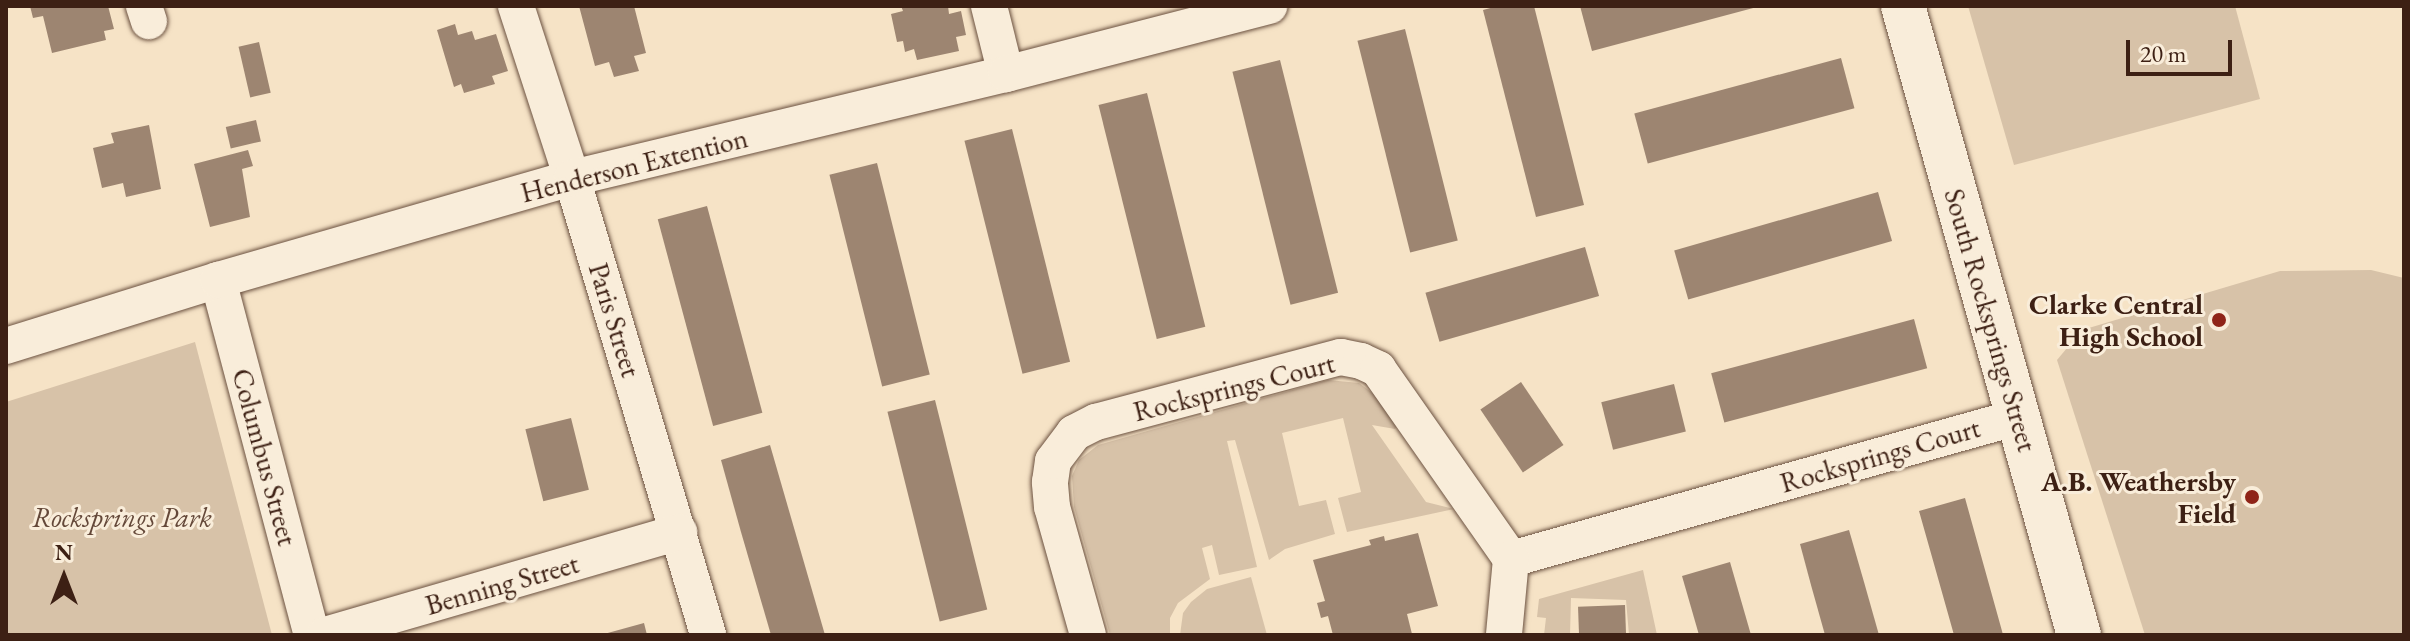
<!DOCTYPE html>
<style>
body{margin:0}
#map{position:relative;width:2410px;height:641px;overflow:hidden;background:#f6e3c6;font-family:"EB Garamond",serif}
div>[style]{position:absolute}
.green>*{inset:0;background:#d7c2a8}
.building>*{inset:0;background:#9d8571;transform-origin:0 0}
.roads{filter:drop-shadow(0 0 2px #6b5140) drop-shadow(0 0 2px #6b5140)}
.minor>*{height:36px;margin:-18px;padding:0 18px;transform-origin:18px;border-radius:18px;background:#f9edda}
.tertiary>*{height:44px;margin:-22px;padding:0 22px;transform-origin:22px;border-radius:22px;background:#f9edda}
.dots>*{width:22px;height:22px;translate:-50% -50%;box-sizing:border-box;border:4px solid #f9edda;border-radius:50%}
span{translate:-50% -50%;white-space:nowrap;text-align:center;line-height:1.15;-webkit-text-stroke:6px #f9edda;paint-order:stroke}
.street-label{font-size:28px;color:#3d2014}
.poi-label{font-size:28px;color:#3d2014;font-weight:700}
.right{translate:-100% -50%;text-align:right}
.park-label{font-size:28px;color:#644839;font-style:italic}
.frame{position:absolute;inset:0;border:8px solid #3d2014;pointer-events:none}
.north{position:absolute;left:24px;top:537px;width:80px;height:80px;-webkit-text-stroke:6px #f9edda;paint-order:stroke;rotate:0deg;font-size:22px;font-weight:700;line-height:32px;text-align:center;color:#3d2014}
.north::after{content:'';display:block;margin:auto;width:28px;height:36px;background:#3d2014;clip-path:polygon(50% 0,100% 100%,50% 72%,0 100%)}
.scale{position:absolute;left:2126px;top:40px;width:106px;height:36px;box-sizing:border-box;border:4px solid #3d2014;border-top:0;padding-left:10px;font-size:24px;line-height:28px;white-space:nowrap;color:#3d2014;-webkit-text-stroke:6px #f9edda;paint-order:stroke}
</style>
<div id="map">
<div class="green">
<i style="clip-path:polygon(1968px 6px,2235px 6px,2260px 99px,2014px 165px)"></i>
<i style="clip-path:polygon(2371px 270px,2404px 278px,2404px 635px,2145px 635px,2057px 360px,2082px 330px,2280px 271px)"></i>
<i style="clip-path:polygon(195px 342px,272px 635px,6px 635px,6px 402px)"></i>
<i style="clip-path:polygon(1328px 380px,1359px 383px,1391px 407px,1400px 421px,1395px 429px,1372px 425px,1426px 502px,1454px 509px,1347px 532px,1338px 498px,1361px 492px,1343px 418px,1282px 433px,1299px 506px,1326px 500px,1335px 534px,1285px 549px,1269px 560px,1235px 440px,1227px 441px,1257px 567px,1219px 575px,1212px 545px,1202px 548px,1210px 579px,1178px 603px,1170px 618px,1170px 635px,1110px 635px,1074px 507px,1072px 476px,1079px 460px,1098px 445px)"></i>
<i style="clip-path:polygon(1643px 570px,1657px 635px,1629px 635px,1626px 600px,1571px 598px,1570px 635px,1544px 635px,1546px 618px,1537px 617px,1539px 599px)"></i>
<i style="clip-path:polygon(1251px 577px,1267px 635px,1180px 635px,1183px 613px,1191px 602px,1207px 589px)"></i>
</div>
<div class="building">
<i style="clip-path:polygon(30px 6px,108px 6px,114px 29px,104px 31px,106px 40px,52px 53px,43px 16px,33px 18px)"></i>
<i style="clip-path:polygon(579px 6px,634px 6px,646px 53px,634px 56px,639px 71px,614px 77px,609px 62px,595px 66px)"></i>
<i style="clip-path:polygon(901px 6px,948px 6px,949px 14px,961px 11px,966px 35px,956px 37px,959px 51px,917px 60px,914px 49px,905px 52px,903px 41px,897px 42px,891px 14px,903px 11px)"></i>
<i style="clip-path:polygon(1498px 6px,1534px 6px,1584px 205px,1536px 217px,1483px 10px)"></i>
<i style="clip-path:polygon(1580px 6px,1757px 6px,1757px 7px,1592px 51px)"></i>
<i style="clip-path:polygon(455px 24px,458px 35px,472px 31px,475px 40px,496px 34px,508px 71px,492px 76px,495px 84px,464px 93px,461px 84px,454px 87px,437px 30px)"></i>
<i style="left:1405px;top:29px;width:218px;height:49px;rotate:76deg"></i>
<i style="left:259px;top:42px;width:52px;height:21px;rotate:77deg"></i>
<i style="left:1841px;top:58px;width:52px;height:214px;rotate:75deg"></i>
<i style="left:1280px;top:60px;width:240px;height:49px;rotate:76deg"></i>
<i style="left:1147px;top:93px;width:241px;height:50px;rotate:76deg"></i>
<i style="left:256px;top:120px;width:22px;height:31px;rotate:77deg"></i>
<i style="clip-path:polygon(149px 125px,161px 189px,126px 197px,123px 183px,102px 188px,93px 148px,114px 143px,111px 133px)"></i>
<i style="left:1012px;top:129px;width:240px;height:49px;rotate:76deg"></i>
<i style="clip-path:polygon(248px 150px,253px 166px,242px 169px,250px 217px,210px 227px,194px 164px)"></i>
<i style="left:877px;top:163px;width:218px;height:49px;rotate:76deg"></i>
<i style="left:1878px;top:192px;width:51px;height:212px;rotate:74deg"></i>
<i style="left:707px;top:206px;width:214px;height:51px;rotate:75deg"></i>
<i style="left:1585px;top:247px;width:51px;height:166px;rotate:74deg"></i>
<i style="left:1914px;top:319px;width:51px;height:210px;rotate:75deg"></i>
<i style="left:1521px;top:382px;width:76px;height:49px;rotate:56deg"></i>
<i style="left:1674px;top:384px;width:49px;height:75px;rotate:76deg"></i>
<i style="left:935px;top:400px;width:216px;height:49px;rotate:76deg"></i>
<i style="left:571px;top:418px;width:74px;height:47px;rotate:76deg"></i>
<i style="clip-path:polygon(770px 445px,825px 635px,771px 635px,741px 532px,721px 460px)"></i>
<i style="clip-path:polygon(1965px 498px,2002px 631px,2003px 635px,1954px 635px,1934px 564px,1919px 511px)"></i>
<i style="clip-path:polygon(1849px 530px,1864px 582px,1879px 635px,1825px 635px,1811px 585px,1800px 544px)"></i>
<i style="clip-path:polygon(1418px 533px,1438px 606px,1407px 614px,1412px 634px,1333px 635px,1328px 616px,1321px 618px,1317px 603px,1325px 601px,1313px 560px,1371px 545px,1369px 540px,1384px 536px,1385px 541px)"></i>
<i style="clip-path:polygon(1730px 562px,1751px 635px,1699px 635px,1682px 576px)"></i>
<i style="left:1625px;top:605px;width:30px;height:47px;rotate:88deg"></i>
<i style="clip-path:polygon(644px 623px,647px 635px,604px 635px,604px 634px)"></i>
</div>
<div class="roads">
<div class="minor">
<i style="left:144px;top:6px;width:16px;rotate:72deg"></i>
<i style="left:516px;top:6px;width:181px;rotate:72deg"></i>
<i style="left:572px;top:178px;width:477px;rotate:73.4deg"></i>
<i style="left:989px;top:6px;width:70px;rotate:76deg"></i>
<i style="left:218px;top:280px;width:367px;rotate:75.2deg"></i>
<i style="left:6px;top:346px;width:222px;rotate:-17.3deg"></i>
<i style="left:218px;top:280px;width:368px;rotate:-16.1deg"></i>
<i style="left:572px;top:178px;width:446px;rotate:-13.5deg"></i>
<i style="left:1006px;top:74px;width:272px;rotate:-14.5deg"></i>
<i style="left:1511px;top:559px;width:527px;rotate:-15.65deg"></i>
<i style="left:325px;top:635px;width:369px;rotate:-16.2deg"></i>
<i style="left:1088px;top:635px;width:133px;rotate:-105.7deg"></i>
<i style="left:1052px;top:507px;width:25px;rotate:-95deg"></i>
<i style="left:1050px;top:482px;width:21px;rotate:-82deg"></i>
<i style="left:1053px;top:461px;width:35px;rotate:-53deg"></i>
<i style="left:1074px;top:433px;width:25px;rotate:-27deg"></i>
<i style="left:1096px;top:422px;width:253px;rotate:-14.9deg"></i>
<i style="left:1341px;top:357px;width:20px;rotate:11deg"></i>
<i style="left:1361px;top:361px;width:19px;rotate:25deg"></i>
<i style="left:1378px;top:369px;width:232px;rotate:55deg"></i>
<i style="left:1511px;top:559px;width:76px;rotate:95.3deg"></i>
</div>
<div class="tertiary">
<i style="left:1903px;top:6px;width:653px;rotate:74.37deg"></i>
</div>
</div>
<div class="dots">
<i style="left:2219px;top:320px;background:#8f2418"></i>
<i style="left:2252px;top:497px;background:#8f2418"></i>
</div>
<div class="street-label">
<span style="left:634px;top:165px;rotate:-14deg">Henderson Extention</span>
<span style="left:615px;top:320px;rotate:73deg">Paris Street</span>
<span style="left:1991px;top:320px;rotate:74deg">South Rocksprings Street</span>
<span style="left:1234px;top:387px;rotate:-14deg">Rocksprings Court</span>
<span style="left:1880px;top:455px;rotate:-16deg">Rocksprings Court</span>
<span style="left:265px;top:457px;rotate:75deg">Columbus Street</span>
<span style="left:502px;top:584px;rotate:-16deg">Benning Street</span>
</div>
<div class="poi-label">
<span class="right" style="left:2203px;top:320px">Clarke Central<br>High School</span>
<span class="right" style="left:2236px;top:497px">A.B. Weathersby<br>Field</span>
</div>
<div class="park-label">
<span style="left:122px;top:517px">Rocksprings Park</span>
</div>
<div class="frame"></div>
<div class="north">N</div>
<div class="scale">20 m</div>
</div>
